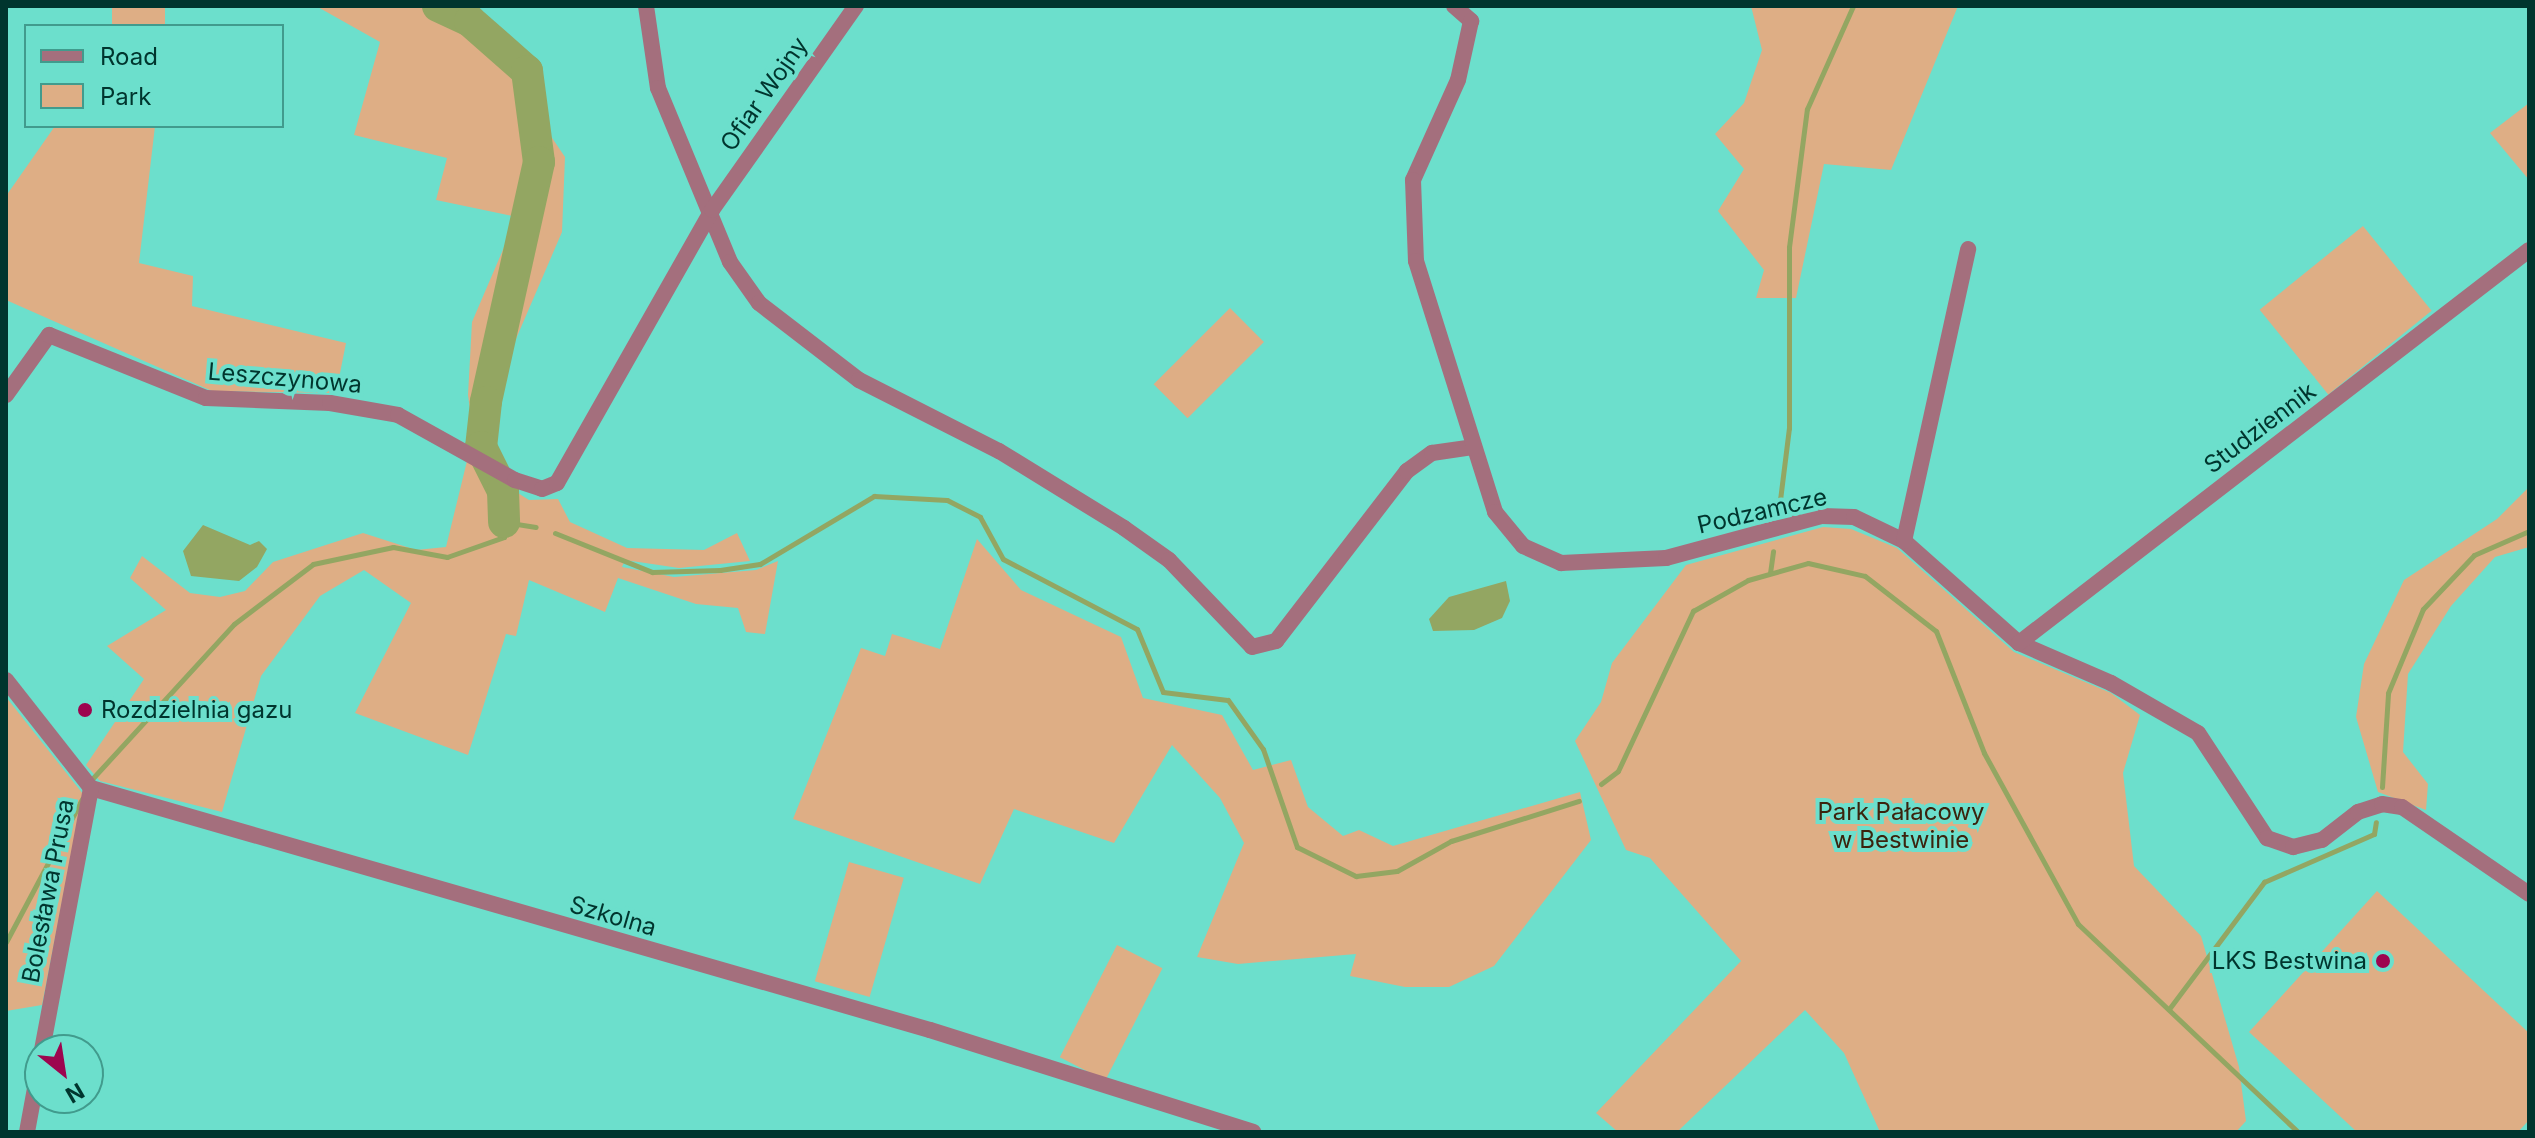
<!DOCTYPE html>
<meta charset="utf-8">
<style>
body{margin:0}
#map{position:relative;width:2535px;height:1138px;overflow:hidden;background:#6cdfcc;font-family:Inter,sans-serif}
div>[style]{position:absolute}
.green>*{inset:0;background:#deae85;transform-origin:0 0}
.water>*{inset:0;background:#93a662}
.stream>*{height:5px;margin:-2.5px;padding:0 2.5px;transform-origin:2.5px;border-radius:2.5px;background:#93a662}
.river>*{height:32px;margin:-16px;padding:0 16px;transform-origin:16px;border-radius:16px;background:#93a662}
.minor>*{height:16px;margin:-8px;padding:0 8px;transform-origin:8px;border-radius:8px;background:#a46f7d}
.dots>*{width:22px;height:22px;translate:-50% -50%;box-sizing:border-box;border:4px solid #6cdfcc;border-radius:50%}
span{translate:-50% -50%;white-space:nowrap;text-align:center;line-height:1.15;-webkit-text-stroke:8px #6cdfcc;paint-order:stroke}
.street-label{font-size:24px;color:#00352e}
.poi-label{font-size:24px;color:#00352e}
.left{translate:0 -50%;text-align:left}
.right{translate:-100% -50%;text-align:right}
.park-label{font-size:24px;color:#3b230d}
.frame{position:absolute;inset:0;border:8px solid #00352e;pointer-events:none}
.legend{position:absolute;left:24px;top:24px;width:260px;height:104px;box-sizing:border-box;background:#6cdfcc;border:2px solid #419b8d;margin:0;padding:10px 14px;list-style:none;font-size:24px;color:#00352e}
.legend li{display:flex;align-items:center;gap:16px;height:40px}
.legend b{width:40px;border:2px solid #419b8d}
.north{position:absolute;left:24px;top:1034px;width:80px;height:80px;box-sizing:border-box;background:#6cdfcc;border:2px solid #419b8d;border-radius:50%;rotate:150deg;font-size:22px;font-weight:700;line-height:32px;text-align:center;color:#00352e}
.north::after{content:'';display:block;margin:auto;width:28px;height:36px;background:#9d054f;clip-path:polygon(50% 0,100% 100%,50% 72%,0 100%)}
</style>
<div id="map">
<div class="green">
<i style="left:112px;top:6px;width:53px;height:20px"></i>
<i style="clip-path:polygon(316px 6px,457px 6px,539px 71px,540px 120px,565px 157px,562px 232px,494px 390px,493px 455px,475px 447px,468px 395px,472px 322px,517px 217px,436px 200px,447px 158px,354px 135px,380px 42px)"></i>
<i style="clip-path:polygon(1751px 6px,1958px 6px,1891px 170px,1824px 164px,1796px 298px,1756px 298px,1764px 270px,1718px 211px,1744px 169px,1715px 134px,1744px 103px,1762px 50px)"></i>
<i style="clip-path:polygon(2529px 103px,2529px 180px,2490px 133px)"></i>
<i style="clip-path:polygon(55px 126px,155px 126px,139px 263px,193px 276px,192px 306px,346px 343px,336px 393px,212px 391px,6px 300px,6px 196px)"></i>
<i style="left:2363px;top:226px;width:109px;height:133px;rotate:51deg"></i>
<i style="left:1230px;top:308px;width:48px;height:108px;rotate:45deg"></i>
<i style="clip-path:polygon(467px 461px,529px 500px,558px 499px,570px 522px,627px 548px,704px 550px,737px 533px,750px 561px,679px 568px,625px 560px,622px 567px,674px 577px,756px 570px,778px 561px,765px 634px,746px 632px,738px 608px,696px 604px,618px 578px,605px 612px,529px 580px,516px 636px,506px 634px,468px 755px,355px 713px,411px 603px,364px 570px,320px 596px,261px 676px,222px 812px,100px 781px,86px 765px,144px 679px,107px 646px,166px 610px,130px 578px,142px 556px,190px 593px,220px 597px,245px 591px,273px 562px,363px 533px,416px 550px,446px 547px)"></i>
<i style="clip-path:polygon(2529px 487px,2529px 547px,2495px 557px,2451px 606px,2408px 674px,2403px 752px,2428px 784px,2426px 810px,2378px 792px,2356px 717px,2364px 664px,2404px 580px,2497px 519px)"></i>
<i style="clip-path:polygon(1823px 527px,1851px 529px,1897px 548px,2014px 652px,2111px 693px,2140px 715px,2123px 773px,2134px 866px,2201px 936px,2239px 1067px,2246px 1121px,2236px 1132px,1880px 1132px,1844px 1053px,1805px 1010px,1677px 1132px,1618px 1132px,1596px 1113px,1741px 961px,1650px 858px,1626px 850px,1575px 741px,1601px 702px,1612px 663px,1686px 565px)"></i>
<i style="clip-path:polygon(977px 539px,1021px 590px,1121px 637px,1143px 698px,1222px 715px,1253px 770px,1291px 760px,1308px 807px,1343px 836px,1359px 830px,1393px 846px,1580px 792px,1591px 840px,1494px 966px,1449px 987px,1405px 987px,1350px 976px,1356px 954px,1238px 964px,1197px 957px,1244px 843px,1220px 798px,1172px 745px,1114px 843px,1014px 809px,980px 884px,793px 819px,861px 648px,885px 656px,892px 634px,940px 649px)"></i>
<i style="clip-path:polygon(6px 697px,83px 794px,42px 1005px,6px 1011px)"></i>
<i style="left:849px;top:862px;width:57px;height:124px;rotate:16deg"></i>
<i style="clip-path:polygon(2377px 891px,2529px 1033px,2529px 1120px,2518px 1132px,2357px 1132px,2249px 1032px)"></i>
<i style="left:1117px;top:945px;width:51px;height:126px;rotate:27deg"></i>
</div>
<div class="water">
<i style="clip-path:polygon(203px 525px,250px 545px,259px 541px,267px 549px,257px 567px,239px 581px,191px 576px,183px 551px)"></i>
<i style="clip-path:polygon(1506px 581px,1510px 601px,1502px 618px,1474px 630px,1433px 631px,1429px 619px,1449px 597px)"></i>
</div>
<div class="stream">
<i style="left:1778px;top:516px;width:89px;rotate:-82.9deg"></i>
<i style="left:1789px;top:428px;width:181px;rotate:-90deg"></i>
<i style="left:1789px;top:247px;width:139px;rotate:-82.6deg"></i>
<i style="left:1807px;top:109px;width:113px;rotate:-65.9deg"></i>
<i style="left:555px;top:533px;width:105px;rotate:21.9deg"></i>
<i style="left:652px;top:572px;width:68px;rotate:-1.7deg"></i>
<i style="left:720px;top:570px;width:40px;rotate:-8.5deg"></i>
<i style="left:760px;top:564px;width:133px;rotate:-30.8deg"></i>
<i style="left:874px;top:496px;width:73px;rotate:3.1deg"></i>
<i style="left:947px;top:500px;width:37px;rotate:27deg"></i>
<i style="left:980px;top:517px;width:48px;rotate:61.3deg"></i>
<i style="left:1003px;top:559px;width:151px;rotate:27.6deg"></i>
<i style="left:1137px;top:629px;width:68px;rotate:67.6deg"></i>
<i style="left:1163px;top:692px;width:65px;rotate:7deg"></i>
<i style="left:1228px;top:700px;width:60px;rotate:54.5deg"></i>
<i style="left:1263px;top:749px;width:104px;rotate:70.9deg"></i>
<i style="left:1297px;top:847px;width:66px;rotate:26.2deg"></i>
<i style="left:1356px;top:876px;width:41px;rotate:-7deg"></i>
<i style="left:1397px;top:871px;width:62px;rotate:-29.1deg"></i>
<i style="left:1451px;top:841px;width:134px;rotate:-17.4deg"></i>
<i style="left:1770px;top:573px;width:22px;rotate:-82deg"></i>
<i style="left:92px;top:779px;width:210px;rotate:-47.5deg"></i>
<i style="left:234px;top:624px;width:99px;rotate:-37.2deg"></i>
<i style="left:313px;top:564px;width:82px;rotate:-12deg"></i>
<i style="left:393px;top:547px;width:55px;rotate:10.5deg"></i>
<i style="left:447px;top:557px;width:60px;rotate:-19.3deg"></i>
<i style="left:504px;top:537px;width:15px;rotate:-90deg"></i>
<i style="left:504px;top:522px;width:32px;rotate:9deg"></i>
<i style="left:1601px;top:784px;width:21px;rotate:-37deg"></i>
<i style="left:1618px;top:771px;width:177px;rotate:-64.9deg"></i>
<i style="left:1693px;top:611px;width:63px;rotate:-29.4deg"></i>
<i style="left:1748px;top:580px;width:62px;rotate:-15.8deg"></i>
<i style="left:1808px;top:563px;width:58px;rotate:12.8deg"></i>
<i style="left:1865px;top:576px;width:90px;rotate:37.8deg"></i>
<i style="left:1936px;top:631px;width:131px;rotate:68.5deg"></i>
<i style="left:1984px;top:753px;width:195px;rotate:61.2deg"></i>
<i style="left:2078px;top:924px;width:303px;rotate:43.4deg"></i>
<i style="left:2382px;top:787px;width:94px;rotate:-86.3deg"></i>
<i style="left:2388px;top:693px;width:91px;rotate:-67.4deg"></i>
<i style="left:2423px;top:609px;width:74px;rotate:-46.6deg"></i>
<i style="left:2474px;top:555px;width:60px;rotate:-23.6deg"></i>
<i style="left:6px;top:942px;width:162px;rotate:-62deg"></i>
<i style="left:2169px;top:1009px;width:159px;rotate:-53.2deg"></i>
<i style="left:2264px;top:882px;width:120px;rotate:-23.6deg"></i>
<i style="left:2374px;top:834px;width:12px;rotate:-81deg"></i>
</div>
<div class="river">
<i style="left:438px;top:6px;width:35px;rotate:25deg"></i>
<i style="left:470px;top:21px;width:76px;rotate:41.3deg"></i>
<i style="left:527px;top:71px;width:92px;rotate:82.5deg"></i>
<i style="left:539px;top:162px;width:246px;rotate:102.5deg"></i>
<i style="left:486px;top:402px;width:45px;rotate:96.3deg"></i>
<i style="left:481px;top:447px;width:49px;rotate:63.4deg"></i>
<i style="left:503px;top:491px;width:31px;rotate:88deg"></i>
</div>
<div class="minor">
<i style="left:646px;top:6px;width:83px;rotate:81.7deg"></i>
<i style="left:658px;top:88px;width:188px;rotate:67.5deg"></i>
<i style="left:730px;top:262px;width:50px;rotate:54.7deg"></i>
<i style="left:759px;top:303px;width:126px;rotate:37.6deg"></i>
<i style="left:859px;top:380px;width:157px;rotate:26.9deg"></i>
<i style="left:999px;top:451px;width:147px;rotate:31.6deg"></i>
<i style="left:1124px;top:528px;width:55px;rotate:35.4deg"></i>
<i style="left:1169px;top:560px;width:120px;rotate:46.3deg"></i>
<i style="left:1252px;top:647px;width:25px;rotate:-14deg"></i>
<i style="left:1276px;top:641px;width:215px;rotate:-52.4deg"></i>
<i style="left:1407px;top:471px;width:31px;rotate:-36deg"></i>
<i style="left:1432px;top:453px;width:41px;rotate:-8.3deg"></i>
<i style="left:1454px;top:6px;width:23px;rotate:41deg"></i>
<i style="left:1471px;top:21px;width:60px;rotate:102.4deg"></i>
<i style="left:1458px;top:80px;width:110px;rotate:114.2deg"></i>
<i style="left:1413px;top:180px;width:81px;rotate:87.9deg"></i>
<i style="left:1416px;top:261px;width:263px;rotate:72.5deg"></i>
<i style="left:1495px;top:512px;width:44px;rotate:50.5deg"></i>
<i style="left:1523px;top:546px;width:42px;rotate:24.1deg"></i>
<i style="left:1561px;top:563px;width:105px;rotate:-2.7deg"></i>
<i style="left:1666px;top:558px;width:162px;rotate:-15.1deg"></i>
<i style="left:1822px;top:516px;width:32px;rotate:2deg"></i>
<i style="left:1854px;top:517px;width:55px;rotate:25.6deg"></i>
<i style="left:1904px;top:541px;width:154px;rotate:41.6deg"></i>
<i style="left:2019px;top:643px;width:100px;rotate:23.5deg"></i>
<i style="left:2111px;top:683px;width:100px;rotate:29.9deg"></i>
<i style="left:2198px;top:733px;width:126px;rotate:56.7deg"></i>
<i style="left:2267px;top:838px;width:28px;rotate:19deg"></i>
<i style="left:2293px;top:847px;width:30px;rotate:-14deg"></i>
<i style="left:2322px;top:840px;width:46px;rotate:-37.9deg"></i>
<i style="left:2358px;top:812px;width:25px;rotate:-18deg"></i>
<i style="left:2382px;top:804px;width:20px;rotate:9deg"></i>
<i style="left:2402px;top:807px;width:154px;rotate:34.4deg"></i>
<i style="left:6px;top:395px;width:74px;rotate:-54.4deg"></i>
<i style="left:49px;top:335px;width:169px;rotate:21.9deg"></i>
<i style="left:206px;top:398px;width:124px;rotate:2.3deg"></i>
<i style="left:330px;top:403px;width:69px;rotate:10deg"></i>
<i style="left:398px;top:415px;width:134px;rotate:29.1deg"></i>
<i style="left:515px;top:480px;width:28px;rotate:18deg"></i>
<i style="left:542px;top:489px;width:16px;rotate:-22deg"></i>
<i style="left:557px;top:483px;width:314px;rotate:-60.4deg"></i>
<i style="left:712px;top:210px;width:250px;rotate:-54.8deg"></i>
<i style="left:1904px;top:541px;width:299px;rotate:-77.6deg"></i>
<i style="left:2019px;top:643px;width:644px;rotate:-37.62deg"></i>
<i style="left:6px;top:680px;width:137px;rotate:51.8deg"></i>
<i style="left:91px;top:788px;width:873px;rotate:16.09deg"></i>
<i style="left:930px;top:1030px;width:339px;rotate:17.5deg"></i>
<i style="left:42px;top:1050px;width:267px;rotate:-79.4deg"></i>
<i style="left:27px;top:1132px;width:72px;rotate:-79.6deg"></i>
</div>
<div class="dots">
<i style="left:85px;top:710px;background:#9d054f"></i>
<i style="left:2383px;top:961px;background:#9d054f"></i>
</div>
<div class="street-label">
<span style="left:764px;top:94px;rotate:-55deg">Ofiar Wojny</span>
<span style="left:285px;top:378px;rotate:5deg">Leszczynowa</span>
<span style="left:2260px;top:428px;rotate:-37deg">Studziennik</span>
<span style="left:1762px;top:511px;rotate:-13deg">Podzamcze</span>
<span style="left:48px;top:891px;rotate:-79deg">Bolesława Prusa</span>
<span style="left:613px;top:916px;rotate:16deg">Szkolna</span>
</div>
<div class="poi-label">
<span class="left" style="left:101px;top:710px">Rozdzielnia gazu</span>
<span class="right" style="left:2367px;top:961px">LKS Bestwina</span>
</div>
<div class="park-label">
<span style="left:1901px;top:826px">Park Pałacowy<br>w Bestwinie</span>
</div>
<div class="frame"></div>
<ul class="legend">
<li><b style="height:10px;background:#a46f7d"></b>Road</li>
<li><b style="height:22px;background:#deae85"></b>Park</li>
</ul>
<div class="north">N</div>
</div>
